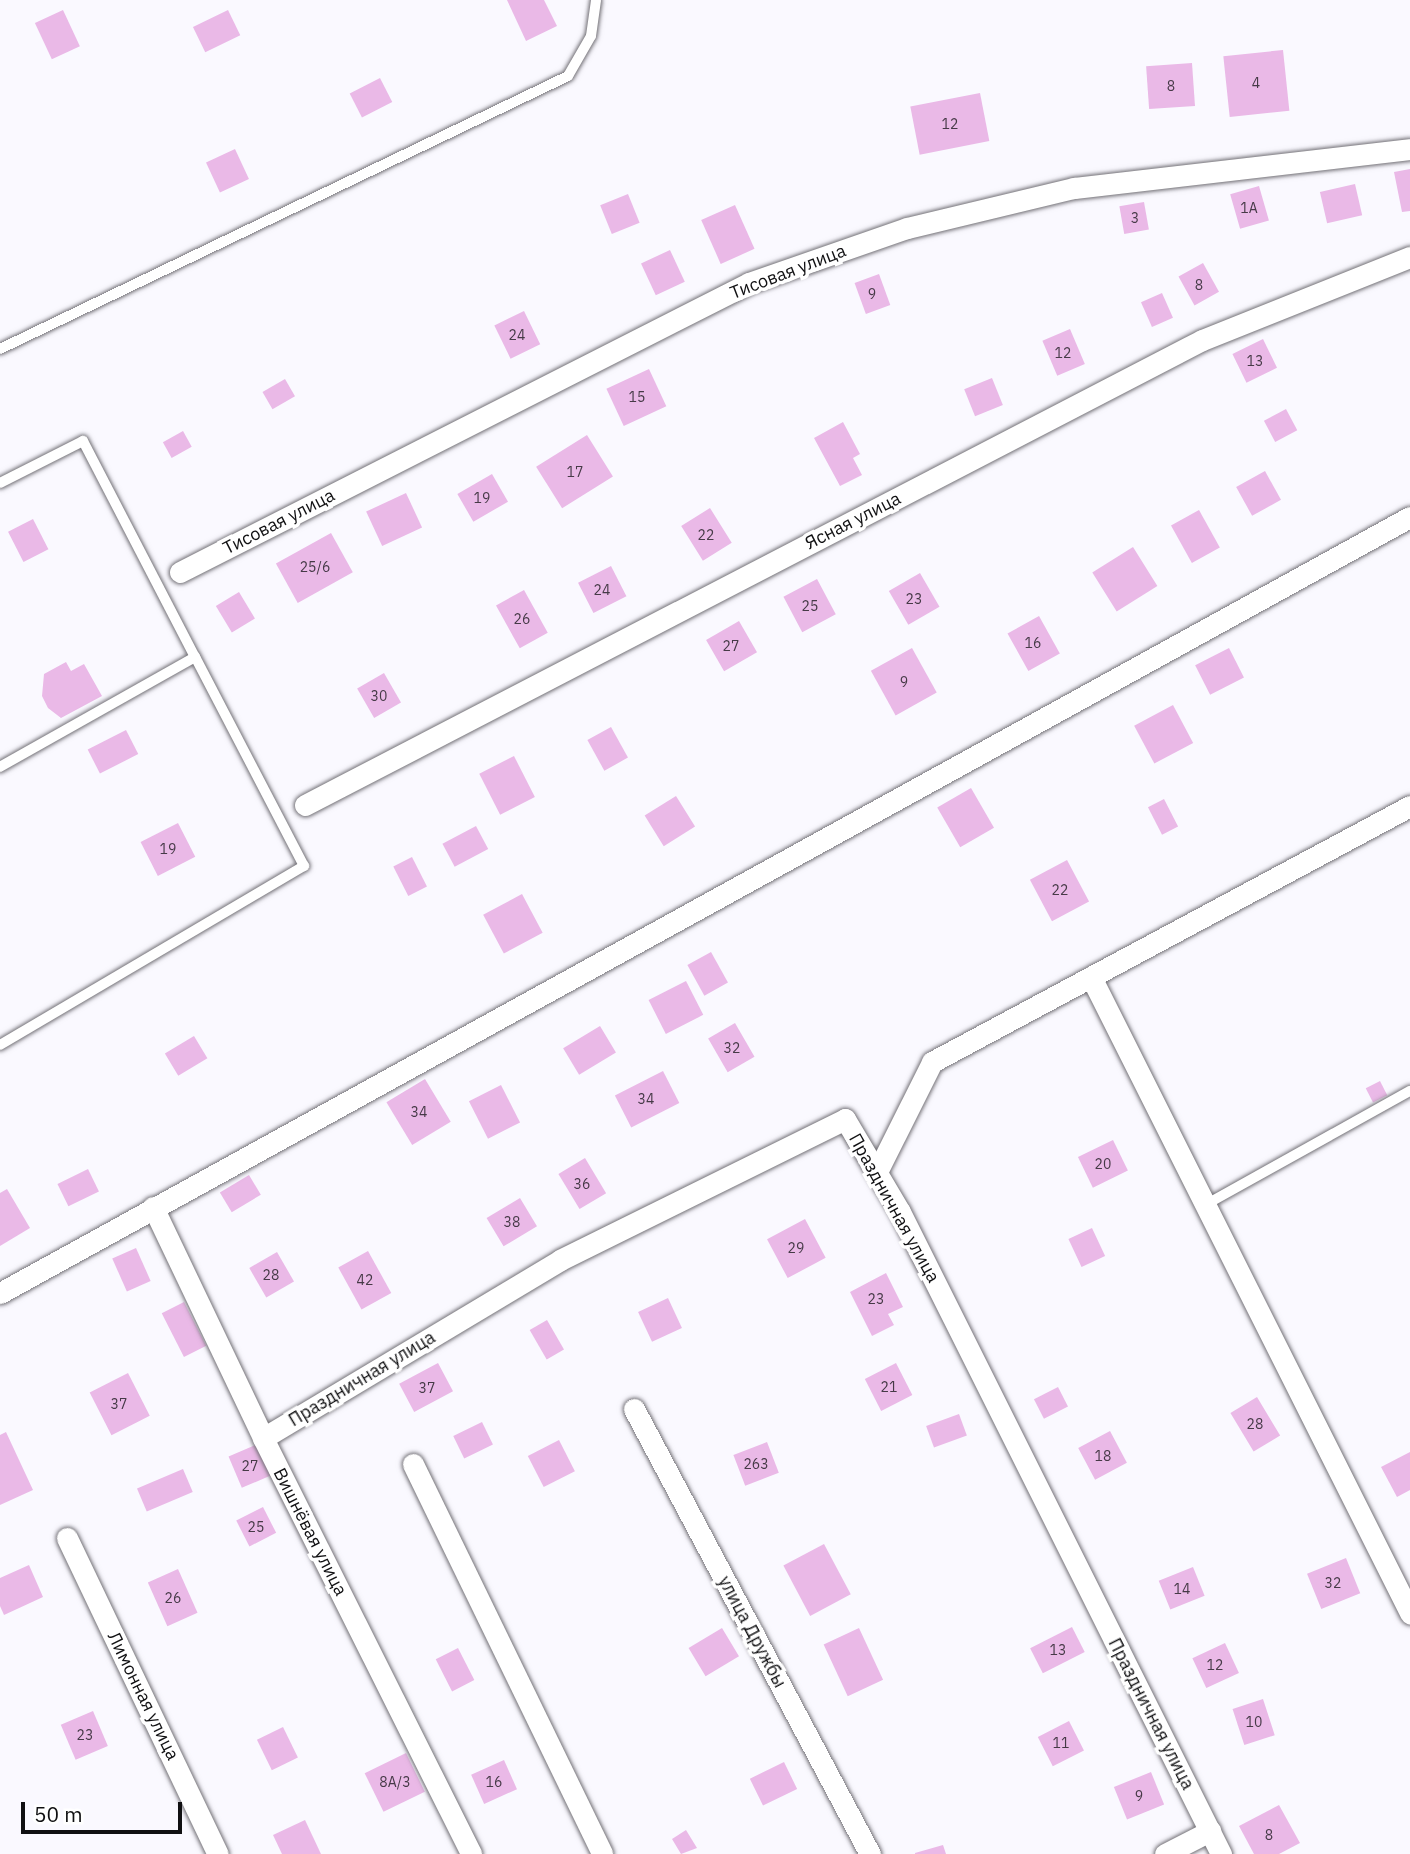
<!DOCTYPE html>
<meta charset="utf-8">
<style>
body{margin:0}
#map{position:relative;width:1410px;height:1854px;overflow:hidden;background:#faf9ff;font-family:"IBM Plex Sans",sans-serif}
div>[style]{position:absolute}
.building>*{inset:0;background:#eab9e7;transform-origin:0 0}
.roads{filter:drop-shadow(0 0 2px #737177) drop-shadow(0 0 2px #737177)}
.lane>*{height:10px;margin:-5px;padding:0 5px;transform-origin:5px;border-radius:5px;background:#fff}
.street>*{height:21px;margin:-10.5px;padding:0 10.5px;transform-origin:10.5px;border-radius:10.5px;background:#fff}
span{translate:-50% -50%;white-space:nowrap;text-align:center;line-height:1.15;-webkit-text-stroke:7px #fff;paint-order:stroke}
.number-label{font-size:14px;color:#463a47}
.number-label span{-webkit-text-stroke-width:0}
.street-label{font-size:18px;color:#101012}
.scale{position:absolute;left:21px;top:1802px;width:161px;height:32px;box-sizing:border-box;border:4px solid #101012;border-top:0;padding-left:9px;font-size:21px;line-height:24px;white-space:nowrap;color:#101012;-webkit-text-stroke:5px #fff;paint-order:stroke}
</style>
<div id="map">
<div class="building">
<i style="clip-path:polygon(507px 0,544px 0,557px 26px,526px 41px)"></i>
<i style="left:63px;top:10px;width:40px;height:31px;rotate:65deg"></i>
<i style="left:228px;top:10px;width:28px;height:39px;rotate:64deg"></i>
<i style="left:1283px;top:50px;width:61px;height:60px;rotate:84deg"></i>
<i style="left:1192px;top:63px;width:43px;height:46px;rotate:86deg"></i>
<i style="left:380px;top:78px;width:27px;height:34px;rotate:63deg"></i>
<i style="left:980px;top:93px;width:49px;height:71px;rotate:79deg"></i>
<i style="left:235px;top:149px;width:33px;height:32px;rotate:65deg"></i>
<i style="clip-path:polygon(1410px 169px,1410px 211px,1402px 212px,1394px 172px)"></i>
<i style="left:1355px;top:184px;width:32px;height:36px;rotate:77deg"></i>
<i style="left:1259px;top:186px;width:36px;height:30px;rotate:74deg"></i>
<i style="left:628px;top:194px;width:31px;height:30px;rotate:68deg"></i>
<i style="left:1144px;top:202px;width:28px;height:25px;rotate:80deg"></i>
<i style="left:735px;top:205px;width:48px;height:37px;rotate:66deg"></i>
<i style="left:670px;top:250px;width:35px;height:32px;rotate:65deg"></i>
<i style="left:1203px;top:263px;width:33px;height:28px;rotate:61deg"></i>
<i style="left:879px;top:274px;width:33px;height:26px;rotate:70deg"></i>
<i style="left:1162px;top:293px;width:27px;height:23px;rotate:66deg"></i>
<i style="left:524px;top:311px;width:37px;height:33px;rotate:64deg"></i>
<i style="left:1070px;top:329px;width:38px;height:30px;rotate:67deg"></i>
<i style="left:1263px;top:339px;width:32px;height:34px;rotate:64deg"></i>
<i style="left:649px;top:369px;width:41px;height:47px;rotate:65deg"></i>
<i style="left:992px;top:378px;width:29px;height:30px;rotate:68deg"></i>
<i style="left:285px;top:379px;width:20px;height:26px;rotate:60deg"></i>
<i style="left:1286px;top:409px;width:24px;height:25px;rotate:62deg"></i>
<i style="clip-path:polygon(843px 422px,860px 454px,853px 458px,862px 475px,840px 486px,814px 438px)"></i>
<i style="left:183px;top:431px;width:18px;height:23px;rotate:61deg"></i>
<i style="left:587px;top:435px;width:49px;height:60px;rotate:58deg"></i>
<i style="left:1265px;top:471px;width:33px;height:33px;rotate:61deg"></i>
<i style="left:492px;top:474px;width:32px;height:40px;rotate:60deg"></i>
<i style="left:406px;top:493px;width:38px;height:44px;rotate:65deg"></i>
<i style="left:710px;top:508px;width:41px;height:34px;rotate:58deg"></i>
<i style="left:1199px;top:510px;width:43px;height:32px;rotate:61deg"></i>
<i style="left:33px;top:519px;width:34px;height:28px;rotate:63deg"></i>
<i style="left:331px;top:533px;width:45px;height:63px;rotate:61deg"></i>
<i style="left:1133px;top:547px;width:46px;height:48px;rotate:58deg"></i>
<i style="left:611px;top:566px;width:34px;height:37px;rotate:63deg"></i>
<i style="left:920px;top:573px;width:39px;height:36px;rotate:60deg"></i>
<i style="left:817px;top:579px;width:40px;height:38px;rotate:62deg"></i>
<i style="left:524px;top:590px;width:49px;height:32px;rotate:61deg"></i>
<i style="left:239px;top:592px;width:31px;height:27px;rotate:59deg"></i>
<i style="left:1039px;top:616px;width:43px;height:36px;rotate:61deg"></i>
<i style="left:739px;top:621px;width:36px;height:38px;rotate:60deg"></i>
<i style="left:912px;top:648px;width:51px;height:47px;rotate:61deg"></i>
<i style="left:1229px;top:648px;width:33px;height:38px;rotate:63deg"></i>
<i style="clip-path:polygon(66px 662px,71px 671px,84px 664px,102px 696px,61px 718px,48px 708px,42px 696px,44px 674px)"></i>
<i style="left:384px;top:673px;width:34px;height:31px;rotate:60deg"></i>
<i style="left:1173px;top:705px;width:43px;height:44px;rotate:62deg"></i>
<i style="left:611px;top:727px;width:35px;height:27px;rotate:61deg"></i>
<i style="left:126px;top:730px;width:27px;height:43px;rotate:63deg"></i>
<i style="left:514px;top:756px;width:46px;height:39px;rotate:63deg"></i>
<i style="left:971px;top:788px;width:46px;height:39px;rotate:60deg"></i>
<i style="left:676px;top:796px;width:36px;height:37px;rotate:58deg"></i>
<i style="left:1164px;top:799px;width:31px;height:18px;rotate:63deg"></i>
<i style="left:178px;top:823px;width:38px;height:42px;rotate:63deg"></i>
<i style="left:476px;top:826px;width:26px;height:38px;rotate:62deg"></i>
<i style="left:412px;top:857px;width:33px;height:21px;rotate:63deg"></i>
<i style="left:1067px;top:860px;width:47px;height:42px;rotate:62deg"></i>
<i style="left:522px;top:894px;width:44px;height:44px;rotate:62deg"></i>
<i style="left:711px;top:952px;width:35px;height:27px;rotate:61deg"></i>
<i style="left:686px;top:981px;width:38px;height:42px;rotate:63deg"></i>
<i style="left:735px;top:1023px;width:39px;height:31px;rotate:60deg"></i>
<i style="left:600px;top:1026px;width:31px;height:43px;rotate:59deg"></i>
<i style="left:194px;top:1036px;width:26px;height:34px;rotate:59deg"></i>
<i style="left:663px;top:1071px;width:36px;height:54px;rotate:63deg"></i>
<i style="left:425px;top:1079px;width:50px;height:45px;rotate:59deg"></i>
<i style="left:1380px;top:1081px;width:16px;height:16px;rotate:63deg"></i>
<i style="left:501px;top:1085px;width:42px;height:36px;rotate:63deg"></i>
<i style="left:1113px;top:1140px;width:34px;height:39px;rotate:64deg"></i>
<i style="left:585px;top:1158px;width:41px;height:31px;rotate:59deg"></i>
<i style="left:88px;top:1169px;width:25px;height:34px;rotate:64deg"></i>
<i style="left:249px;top:1175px;width:23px;height:34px;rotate:59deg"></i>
<i style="clip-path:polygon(7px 1189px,30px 1228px,0 1246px,0 1193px)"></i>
<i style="left:520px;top:1198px;width:33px;height:39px;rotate:59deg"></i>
<i style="left:805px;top:1219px;width:44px;height:43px;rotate:62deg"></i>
<i style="left:1092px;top:1228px;width:31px;height:26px;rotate:65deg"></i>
<i style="left:136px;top:1248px;width:36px;height:26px;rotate:66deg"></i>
<i style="left:368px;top:1251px;width:48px;height:34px;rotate:61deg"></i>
<i style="left:277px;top:1252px;width:34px;height:32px;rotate:60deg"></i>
<i style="clip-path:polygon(886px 1273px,903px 1307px,888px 1314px,894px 1325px,872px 1336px,850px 1292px)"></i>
<i style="left:668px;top:1298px;width:33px;height:33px;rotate:65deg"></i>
<i style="left:184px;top:1302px;width:49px;height:25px;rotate:63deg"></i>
<i style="left:547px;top:1320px;width:34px;height:20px;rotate:60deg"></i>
<i style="left:438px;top:1363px;width:32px;height:44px;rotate:62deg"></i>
<i style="left:896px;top:1363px;width:36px;height:35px;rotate:63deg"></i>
<i style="left:128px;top:1373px;width:48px;height:43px;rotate:63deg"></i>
<i style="left:1058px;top:1387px;width:22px;height:27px;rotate:63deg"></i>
<i style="left:1257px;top:1397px;width:45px;height:31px;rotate:59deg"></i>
<i style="left:959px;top:1414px;width:23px;height:35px;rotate:70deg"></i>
<i style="left:482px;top:1422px;width:25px;height:32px;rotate:64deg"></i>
<i style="left:1110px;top:1431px;width:36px;height:36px;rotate:62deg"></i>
<i style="clip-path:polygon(6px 1432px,33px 1490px,0 1505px,0 1435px)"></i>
<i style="left:559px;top:1440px;width:35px;height:35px;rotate:63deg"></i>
<i style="left:767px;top:1442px;width:33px;height:36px;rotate:69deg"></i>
<i style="left:258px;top:1444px;width:34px;height:32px;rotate:67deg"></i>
<i style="clip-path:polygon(1410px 1452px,1410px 1490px,1397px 1497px,1381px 1467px)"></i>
<i style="left:183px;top:1469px;width:25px;height:50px;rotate:67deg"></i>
<i style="left:263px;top:1507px;width:29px;height:30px;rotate:63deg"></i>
<i style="left:824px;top:1544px;width:57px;height:46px;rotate:62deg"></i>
<i style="left:1346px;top:1558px;width:38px;height:42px;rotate:68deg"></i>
<i style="clip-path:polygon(29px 1565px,43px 1597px,4px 1615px,0 1606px,0 1578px)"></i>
<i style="left:1193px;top:1567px;width:31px;height:37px;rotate:68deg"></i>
<i style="left:178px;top:1569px;width:48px;height:33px;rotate:66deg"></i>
<i style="left:1072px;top:1627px;width:28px;height:47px;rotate:63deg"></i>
<i style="left:722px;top:1628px;width:33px;height:39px;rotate:59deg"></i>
<i style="left:859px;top:1628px;width:57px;height:39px;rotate:65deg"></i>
<i style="left:1225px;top:1643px;width:33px;height:36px;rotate:65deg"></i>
<i style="left:458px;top:1648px;width:36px;height:25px;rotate:63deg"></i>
<i style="left:1263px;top:1699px;width:38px;height:32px;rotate:72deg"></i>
<i style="left:93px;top:1711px;width:38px;height:35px;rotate:67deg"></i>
<i style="left:1069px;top:1721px;width:33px;height:35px;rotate:63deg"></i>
<i style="left:283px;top:1727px;width:34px;height:29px;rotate:64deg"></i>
<i style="left:406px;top:1753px;width:43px;height:46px;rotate:64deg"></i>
<i style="left:504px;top:1760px;width:32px;height:36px;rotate:66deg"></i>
<i style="left:784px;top:1762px;width:30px;height:38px;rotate:64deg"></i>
<i style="left:1151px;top:1772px;width:35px;height:40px;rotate:68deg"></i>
<i style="clip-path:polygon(1279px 1805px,1300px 1843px,1279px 1854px,1254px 1854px,1239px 1826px)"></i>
<i style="clip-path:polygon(305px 1820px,321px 1854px,282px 1854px,273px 1835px)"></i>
<i style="clip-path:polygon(686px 1830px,697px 1848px,681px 1854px,672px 1839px)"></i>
<i style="clip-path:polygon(943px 1845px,946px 1854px,915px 1854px,915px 1853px)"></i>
</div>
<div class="roads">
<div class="lane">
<i style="left:0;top:349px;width:630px;rotate:-25.67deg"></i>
<i style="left:568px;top:76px;width:46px;rotate:-60.1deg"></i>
<i style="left:591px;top:36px;width:36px;rotate:-82deg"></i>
<i style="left:0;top:483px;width:93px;rotate:-26.8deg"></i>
<i style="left:83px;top:441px;width:243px;rotate:62.6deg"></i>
<i style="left:195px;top:657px;width:224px;rotate:150.6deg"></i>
<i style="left:0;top:1045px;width:353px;rotate:-30.5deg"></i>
<i style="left:304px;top:866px;width:236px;rotate:-117.5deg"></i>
<i style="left:1205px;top:1205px;width:235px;rotate:-29.1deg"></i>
</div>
<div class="street">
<i style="left:180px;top:572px;width:638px;rotate:-26.93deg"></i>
<i style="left:749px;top:283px;width:167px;rotate:-19.2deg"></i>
<i style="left:907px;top:228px;width:172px;rotate:-13.5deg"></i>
<i style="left:1074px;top:188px;width:338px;rotate:-6.6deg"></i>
<i style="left:305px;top:805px;width:1010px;rotate:-27.4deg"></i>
<i style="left:1202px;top:340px;width:224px;rotate:-21.8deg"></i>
<i style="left:1091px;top:977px;width:712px;rotate:63.36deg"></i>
<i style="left:877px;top:1172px;width:123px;rotate:-63.4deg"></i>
<i style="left:932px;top:1062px;width:542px;rotate:-28.17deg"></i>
<i style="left:153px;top:1207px;width:256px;rotate:64.5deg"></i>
<i style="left:263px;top:1438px;width:465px;rotate:63.4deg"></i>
<i style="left:0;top:1293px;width:1609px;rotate:-28.83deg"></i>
<i style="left:634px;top:1409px;width:504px;rotate:62.06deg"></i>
<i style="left:263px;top:1438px;width:346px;rotate:-30.9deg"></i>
<i style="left:560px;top:1260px;width:318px;rotate:-26.3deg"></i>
<i style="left:845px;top:1119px;width:108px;rotate:59.4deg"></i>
<i style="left:900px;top:1212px;width:718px;rotate:63.43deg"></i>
<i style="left:413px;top:1464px;width:433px;rotate:64.1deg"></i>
<i style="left:67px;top:1538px;width:350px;rotate:64.5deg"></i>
<i style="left:1165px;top:1854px;width:51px;rotate:-27.1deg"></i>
</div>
</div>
<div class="number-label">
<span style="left:1256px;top:83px">4</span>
<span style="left:1171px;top:86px">8</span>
<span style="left:950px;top:124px">12</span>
<span style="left:1249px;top:208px">1А</span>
<span style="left:1135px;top:218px">3</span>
<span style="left:1199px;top:285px">8</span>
<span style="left:872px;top:294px">9</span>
<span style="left:517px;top:335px">24</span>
<span style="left:1063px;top:353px">12</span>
<span style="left:1255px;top:361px">13</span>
<span style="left:637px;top:397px">15</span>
<span style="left:575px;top:472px">17</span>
<span style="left:482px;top:498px">19</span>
<span style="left:706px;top:535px">22</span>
<span style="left:315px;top:567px">25/6</span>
<span style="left:602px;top:590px">24</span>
<span style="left:914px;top:599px">23</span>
<span style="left:810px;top:606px">25</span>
<span style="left:522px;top:619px">26</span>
<span style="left:1033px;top:643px">16</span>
<span style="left:731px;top:646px">27</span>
<span style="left:904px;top:682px">9</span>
<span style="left:379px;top:696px">30</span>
<span style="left:168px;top:849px">19</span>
<span style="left:1060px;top:890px">22</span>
<span style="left:732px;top:1048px">32</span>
<span style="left:646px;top:1099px">34</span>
<span style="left:419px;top:1112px">34</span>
<span style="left:1103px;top:1164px">20</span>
<span style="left:582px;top:1184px">36</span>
<span style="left:512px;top:1222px">38</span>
<span style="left:796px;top:1248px">29</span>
<span style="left:271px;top:1275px">28</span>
<span style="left:365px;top:1280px">42</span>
<span style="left:876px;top:1299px">23</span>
<span style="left:889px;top:1387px">21</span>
<span style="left:427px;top:1388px">37</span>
<span style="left:119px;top:1404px">37</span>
<span style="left:1255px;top:1424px">28</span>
<span style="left:1103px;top:1456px">18</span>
<span style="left:756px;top:1464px">263</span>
<span style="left:250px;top:1466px">27</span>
<span style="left:256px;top:1527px">25</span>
<span style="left:1333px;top:1583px">32</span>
<span style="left:1182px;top:1589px">14</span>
<span style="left:173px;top:1598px">26</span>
<span style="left:1058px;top:1650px">13</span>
<span style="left:1215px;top:1665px">12</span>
<span style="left:1254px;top:1722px">10</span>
<span style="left:85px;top:1735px">23</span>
<span style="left:1061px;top:1743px">11</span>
<span style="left:395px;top:1782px">8А/3</span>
<span style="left:494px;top:1782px">16</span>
<span style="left:1139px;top:1796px">9</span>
<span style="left:1269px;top:1835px">8</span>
</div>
<div class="street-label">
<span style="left:788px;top:272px;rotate:-21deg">Тисовая улица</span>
<span style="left:853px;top:521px;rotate:-27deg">Ясная улица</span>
<span style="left:279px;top:522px;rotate:-27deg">Тисовая улица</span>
<span style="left:894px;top:1208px;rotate:61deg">Праздничная улица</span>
<span style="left:362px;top:1379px;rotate:-31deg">Праздничная улица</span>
<span style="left:310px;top:1532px;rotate:63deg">Вишнёвая улица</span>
<span style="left:752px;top:1632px;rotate:62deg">улица Дружбы</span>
<span style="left:143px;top:1696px;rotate:64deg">Лимонная улица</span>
<span style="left:1151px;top:1714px;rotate:63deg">Праздничная улица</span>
</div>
<div class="scale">50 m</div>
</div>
